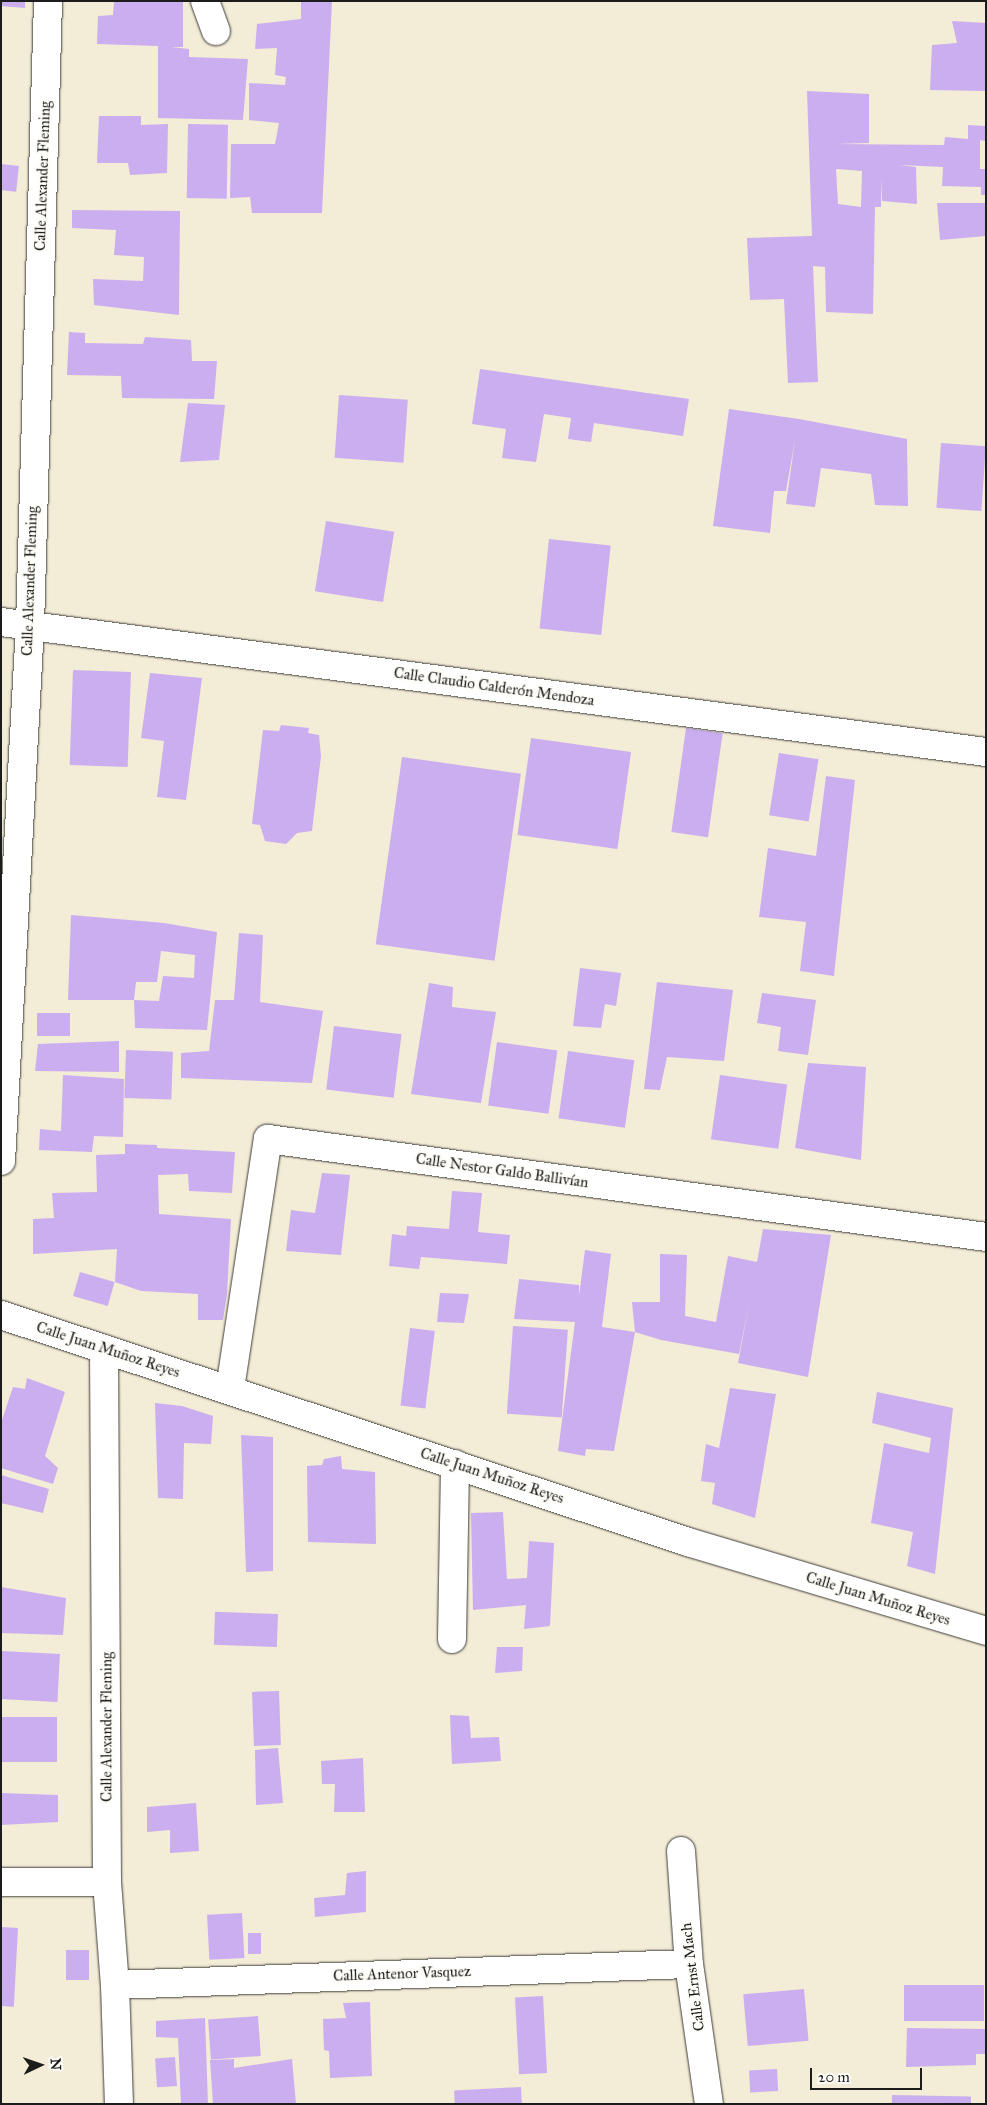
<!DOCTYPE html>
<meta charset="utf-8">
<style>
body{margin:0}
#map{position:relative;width:987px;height:2105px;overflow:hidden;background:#f3ecd6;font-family:"IM FELL Great Primer",serif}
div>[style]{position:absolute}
.building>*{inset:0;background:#cbaeef;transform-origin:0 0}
.roads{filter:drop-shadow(0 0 1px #3c3b38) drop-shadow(0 0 1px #3c3b38)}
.minor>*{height:28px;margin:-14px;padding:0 14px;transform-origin:14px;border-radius:14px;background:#fff}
.tertiary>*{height:28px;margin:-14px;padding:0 14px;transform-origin:14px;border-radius:14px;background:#fff}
span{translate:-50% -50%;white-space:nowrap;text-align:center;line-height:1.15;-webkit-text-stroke:4.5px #fdfcf7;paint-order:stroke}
.street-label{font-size:15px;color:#1c1c1c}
.frame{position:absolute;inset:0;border:2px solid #1c1c1c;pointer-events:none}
.north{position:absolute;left:15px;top:2040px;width:50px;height:50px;-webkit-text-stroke:4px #fdfcf7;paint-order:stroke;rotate:87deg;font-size:14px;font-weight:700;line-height:20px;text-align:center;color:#1c1c1c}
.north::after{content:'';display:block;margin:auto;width:18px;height:22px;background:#1c1c1c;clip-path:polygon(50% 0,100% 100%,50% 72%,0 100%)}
.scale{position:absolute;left:810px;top:2068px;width:112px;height:22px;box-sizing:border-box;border:2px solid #1c1c1c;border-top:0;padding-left:6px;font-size:15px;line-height:18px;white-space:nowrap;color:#1c1c1c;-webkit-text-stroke:4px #fdfcf7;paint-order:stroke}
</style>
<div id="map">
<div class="building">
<i style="clip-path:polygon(1px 1px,25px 1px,25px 8px,1px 6px)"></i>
<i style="clip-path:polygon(114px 1px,183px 1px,183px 47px,171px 47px,189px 49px,189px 57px,248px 59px,243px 120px,158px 118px,158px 46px,97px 44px,98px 16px,113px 15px)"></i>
<i style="clip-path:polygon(301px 1px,332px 1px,322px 213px,252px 213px,250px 197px,230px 198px,231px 144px,275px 144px,279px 123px,249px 120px,249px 83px,285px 85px,286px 77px,275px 75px,277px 48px,255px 49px,257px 24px,301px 19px)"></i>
<i style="clip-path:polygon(952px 21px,986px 23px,986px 91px,930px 90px,932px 45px,957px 43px)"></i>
<i style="clip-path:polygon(evenodd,807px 91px,869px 94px,869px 143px,836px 144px,944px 145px,945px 137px,968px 139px,968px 125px,986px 126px,986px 141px,980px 140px,980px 169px,986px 169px,986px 195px,981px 195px,981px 187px,942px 186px,943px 167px,899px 165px,916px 167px,917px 204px,882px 201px,881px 179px,881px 207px,875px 207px,873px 314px,826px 312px,825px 267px,813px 266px,818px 382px,788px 383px,784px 299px,750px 300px,747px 238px,812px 236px,807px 91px,836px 169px,862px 171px,861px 207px,838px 204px,836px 169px)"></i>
<i style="clip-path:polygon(99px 116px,141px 116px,141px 125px,168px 124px,167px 173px,130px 175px,128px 163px,97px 163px)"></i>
<i style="left:188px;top:124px;width:40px;height:74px;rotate:1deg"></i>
<i style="left:1px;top:164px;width:18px;height:26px;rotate:6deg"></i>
<i style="clip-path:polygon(937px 203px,986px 203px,986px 236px,940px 240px)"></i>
<i style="clip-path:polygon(72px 210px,180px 211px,179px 315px,94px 305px,93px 279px,143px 281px,144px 257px,114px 255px,116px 230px,72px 228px)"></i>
<i style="clip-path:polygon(69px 332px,85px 333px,85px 343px,143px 344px,145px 337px,191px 340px,192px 361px,217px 361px,214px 399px,122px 398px,121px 376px,67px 375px)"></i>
<i style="clip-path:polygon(480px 369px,689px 399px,683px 436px,594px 423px,591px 442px,568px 439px,571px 418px,544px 414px,536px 462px,502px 458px,506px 429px,472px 424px)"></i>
<i style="left:339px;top:395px;width:69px;height:63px;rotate:4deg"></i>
<i style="clip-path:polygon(188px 403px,225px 405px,219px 460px,180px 462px)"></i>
<i style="clip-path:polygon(729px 409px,799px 419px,907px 439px,908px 506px,875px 505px,871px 474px,821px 468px,815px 507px,786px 504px,795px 440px,786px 491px,774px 491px,770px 533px,713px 526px)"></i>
<i style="left:941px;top:443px;width:45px;height:65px;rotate:4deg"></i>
<i style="left:326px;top:521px;width:69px;height:71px;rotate:9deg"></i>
<i style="left:549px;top:539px;width:62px;height:90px;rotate:6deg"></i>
<i style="left:73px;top:670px;width:58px;height:95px;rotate:2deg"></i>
<i style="clip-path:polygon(150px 673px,202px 678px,186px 800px,157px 797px,164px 741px,141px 738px)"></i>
<i style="clip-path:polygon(281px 725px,309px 728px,308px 733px,319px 735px,321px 756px,312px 831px,297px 833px,286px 844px,265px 841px,260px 825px,252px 824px,263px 730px,279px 731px)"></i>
<i style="left:686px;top:728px;width:37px;height:105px;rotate:8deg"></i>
<i style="left:531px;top:738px;width:101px;height:98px;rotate:8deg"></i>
<i style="left:779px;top:753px;width:40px;height:63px;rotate:9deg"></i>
<i style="left:402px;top:757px;width:120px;height:189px;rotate:8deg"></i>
<i style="clip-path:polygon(826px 776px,855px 780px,834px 976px,800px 971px,806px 922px,759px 917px,768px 848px,816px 856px)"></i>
<i style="clip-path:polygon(evenodd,71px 915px,164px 923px,217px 932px,207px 1030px,135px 1028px,134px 1000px,68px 1000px,71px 915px,161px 951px,195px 955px,194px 978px,163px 976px,159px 1001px,134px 1000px,136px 982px,157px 982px,161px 951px)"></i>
<i style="clip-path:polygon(239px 933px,263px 935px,260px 1002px,323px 1011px,312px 1083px,181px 1078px,181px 1053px,209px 1051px,215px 1000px,234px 1000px)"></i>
<i style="clip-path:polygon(580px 968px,621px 973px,616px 1006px,605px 1004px,601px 1028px,573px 1026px)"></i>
<i style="clip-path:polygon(657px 982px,733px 990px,724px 1061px,667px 1057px,660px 1090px,644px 1089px)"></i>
<i style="clip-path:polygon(429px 983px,453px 987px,452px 1007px,496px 1012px,481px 1103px,411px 1094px)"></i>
<i style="clip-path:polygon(762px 993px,816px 1000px,808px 1055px,778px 1051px,781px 1027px,757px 1023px)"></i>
<i style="left:37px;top:1013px;width:33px;height:23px"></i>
<i style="left:334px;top:1026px;width:68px;height:64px;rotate:7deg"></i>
<i style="clip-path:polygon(119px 1041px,119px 1072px,35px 1071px,38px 1044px)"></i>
<i style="left:497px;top:1042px;width:61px;height:64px;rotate:8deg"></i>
<i style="left:126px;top:1050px;width:47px;height:48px;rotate:2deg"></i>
<i style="left:568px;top:1051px;width:67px;height:68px;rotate:8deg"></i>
<i style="clip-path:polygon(808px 1063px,866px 1067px,861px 1160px,795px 1148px)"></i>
<i style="clip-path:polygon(63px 1075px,124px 1079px,123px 1137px,94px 1136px,92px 1152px,39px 1150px,40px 1129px,61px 1131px)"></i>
<i style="left:720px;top:1075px;width:68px;height:65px;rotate:8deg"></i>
<i style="clip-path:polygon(125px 1144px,157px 1145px,157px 1148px,235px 1152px,232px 1193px,189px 1191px,188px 1174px,158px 1175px,159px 1214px,231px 1219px,227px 1294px,223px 1320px,198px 1320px,198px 1294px,141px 1291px,115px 1282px,117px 1249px,33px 1254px,33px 1219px,54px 1218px,52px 1193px,97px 1192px,96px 1155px,125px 1154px)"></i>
<i style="clip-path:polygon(322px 1173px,350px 1175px,341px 1255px,286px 1251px,291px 1210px,315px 1213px)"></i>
<i style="clip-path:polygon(452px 1191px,482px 1193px,478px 1232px,510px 1235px,507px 1264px,421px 1257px,419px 1269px,389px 1266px,392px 1234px,406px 1236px,407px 1226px,449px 1229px)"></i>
<i style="clip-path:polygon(763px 1229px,831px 1235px,808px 1377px,738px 1363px,749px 1304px,739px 1354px,661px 1340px,635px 1332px,614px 1451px,586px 1449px,585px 1456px,558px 1451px,575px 1322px,514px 1319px,519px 1279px,579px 1285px,579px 1296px,585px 1250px,611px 1254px,602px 1327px,635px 1332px,632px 1302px,660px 1302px,660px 1254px,687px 1255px,685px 1316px,716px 1322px,728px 1256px,757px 1262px)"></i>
<i style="left:80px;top:1272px;width:36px;height:25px;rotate:16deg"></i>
<i style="clip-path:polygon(440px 1293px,469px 1294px,464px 1323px,437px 1322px)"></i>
<i style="left:513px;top:1326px;width:55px;height:88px;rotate:4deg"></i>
<i style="left:410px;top:1328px;width:25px;height:78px;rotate:7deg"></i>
<i style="clip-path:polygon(27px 1378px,65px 1392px,45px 1456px,58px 1468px,53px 1484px,1px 1468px,1px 1423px,13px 1387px,25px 1389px)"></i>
<i style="clip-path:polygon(730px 1388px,776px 1394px,755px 1518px,712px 1504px,715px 1483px,701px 1481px,706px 1444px,719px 1448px)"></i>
<i style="clip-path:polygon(877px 1392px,953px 1408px,935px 1574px,907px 1566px,913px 1532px,871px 1523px,884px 1443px,929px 1453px,931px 1438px,872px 1423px)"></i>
<i style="clip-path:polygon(155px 1403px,182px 1406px,213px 1416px,211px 1444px,184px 1443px,183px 1499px,158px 1498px)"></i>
<i style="clip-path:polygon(241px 1435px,273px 1437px,273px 1571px,246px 1572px)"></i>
<i style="clip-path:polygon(341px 1456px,342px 1469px,375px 1472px,376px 1544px,308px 1542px,307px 1466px,322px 1465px,324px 1459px)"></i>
<i style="clip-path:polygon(1px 1475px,49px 1489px,43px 1513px,1px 1503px)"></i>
<i style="clip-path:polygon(503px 1512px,507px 1579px,527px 1578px,529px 1541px,554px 1543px,550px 1626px,524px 1629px,526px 1605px,473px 1610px,471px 1513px)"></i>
<i style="clip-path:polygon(1px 1587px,66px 1598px,63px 1635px,1px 1633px)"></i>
<i style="left:278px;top:1614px;width:33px;height:63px;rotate:92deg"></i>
<i style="clip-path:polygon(497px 1647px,523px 1647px,522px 1671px,495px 1673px)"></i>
<i style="left:1px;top:1651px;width:59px;height:48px;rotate:3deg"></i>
<i style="left:279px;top:1691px;width:54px;height:27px;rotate:88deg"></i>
<i style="clip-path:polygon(450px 1715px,469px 1716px,471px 1738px,499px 1737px,501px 1761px,452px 1764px)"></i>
<i style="left:1px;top:1717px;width:56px;height:45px"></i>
<i style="clip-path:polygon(278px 1748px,283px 1803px,256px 1805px,255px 1750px)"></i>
<i style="clip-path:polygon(363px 1758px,365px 1812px,334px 1812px,335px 1784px,322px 1784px,321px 1761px)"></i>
<i style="clip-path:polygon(1px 1793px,58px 1795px,58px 1822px,1px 1825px)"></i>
<i style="clip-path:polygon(196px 1803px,199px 1851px,170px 1853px,170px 1830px,147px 1832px,147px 1807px)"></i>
<i style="clip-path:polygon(366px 1871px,366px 1912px,315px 1917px,314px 1898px,345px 1895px,347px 1873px)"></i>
<i style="left:242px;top:1913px;width:45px;height:35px;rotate:87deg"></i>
<i style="left:1px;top:1927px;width:17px;height:79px;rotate:3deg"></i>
<i style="left:248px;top:1933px;width:13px;height:21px"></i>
<i style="left:89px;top:1950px;width:30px;height:23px;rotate:90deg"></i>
<i style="left:904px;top:1985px;width:80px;height:36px"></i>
<i style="left:804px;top:1989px;width:52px;height:61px;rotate:85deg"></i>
<i style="left:543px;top:1996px;width:77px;height:28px;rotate:87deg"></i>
<i style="clip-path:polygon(370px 2002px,372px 2076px,330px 2078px,329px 2051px,324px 2050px,323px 2019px,346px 2018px,343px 2003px)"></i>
<i style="left:258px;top:2016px;width:40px;height:50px;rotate:86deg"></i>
<i style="clip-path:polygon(205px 2018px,208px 2104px,181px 2104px,178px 2038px,156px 2037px,156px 2021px)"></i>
<i style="clip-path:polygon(907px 2028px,986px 2029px,986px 2054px,976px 2054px,976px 2065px,906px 2067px)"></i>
<i style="left:175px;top:2057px;width:29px;height:20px;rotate:86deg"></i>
<i style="clip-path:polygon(234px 2059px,234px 2068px,292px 2059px,296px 2104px,213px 2104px,210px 2060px)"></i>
<i style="left:777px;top:2069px;width:22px;height:28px;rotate:87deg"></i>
<i style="left:521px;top:2087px;width:17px;height:67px;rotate:87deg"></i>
<i style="left:892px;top:2095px;width:79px;height:9px;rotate:1deg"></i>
</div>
<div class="roads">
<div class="minor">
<i style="left:205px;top:1px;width:32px;rotate:70deg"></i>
<i style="left:1px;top:622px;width:994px;rotate:7.52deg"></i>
<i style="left:1px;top:1161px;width:536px;rotate:-86.9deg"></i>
<i style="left:30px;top:626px;width:625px;rotate:-88.35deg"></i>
<i style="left:104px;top:1349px;width:533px;rotate:89.68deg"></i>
<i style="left:107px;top:1882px;width:103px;rotate:85.6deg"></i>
<i style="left:115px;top:1985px;width:119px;rotate:88.1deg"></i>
<i style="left:230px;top:1389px;width:253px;rotate:-81.4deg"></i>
<i style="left:268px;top:1139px;width:725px;rotate:7.77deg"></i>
<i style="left:452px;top:1639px;width:175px;rotate:-89deg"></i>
<i style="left:681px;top:1851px;width:113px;rotate:86deg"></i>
<i style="left:689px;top:1964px;width:141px;rotate:81.9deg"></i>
<i style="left:1px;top:1882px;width:106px"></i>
<i style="left:115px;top:1985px;width:574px;rotate:-2.1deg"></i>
</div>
<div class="tertiary">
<i style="left:1px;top:1315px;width:724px;rotate:18.28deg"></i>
<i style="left:688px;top:1542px;width:311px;rotate:16.6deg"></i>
</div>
</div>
<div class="street-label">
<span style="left:43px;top:176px;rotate:-88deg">Calle Alexander Fleming</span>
<span style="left:30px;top:581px;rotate:-88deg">Calle Alexander Fleming</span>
<span style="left:494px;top:687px;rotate:8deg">Calle Claudio Calderón Mendoza</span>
<span style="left:502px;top:1171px;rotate:8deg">Calle Nestor Galdo Ballivían</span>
<span style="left:108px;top:1350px;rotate:18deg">Calle Juan Muñoz Reyes</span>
<span style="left:492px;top:1476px;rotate:18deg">Calle Juan Muñoz Reyes</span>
<span style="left:878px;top:1599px;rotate:17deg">Calle Juan Muñoz Reyes</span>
<span style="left:107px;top:1727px;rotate:-90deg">Calle Alexander Fleming</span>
<span style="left:402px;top:1974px;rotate:-2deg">Calle Antenor Vasquez</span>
<span style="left:693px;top:1977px;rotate:-97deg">Calle Ernst Mach</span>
</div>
<div class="frame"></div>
<div class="north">N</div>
<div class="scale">20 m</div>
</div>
